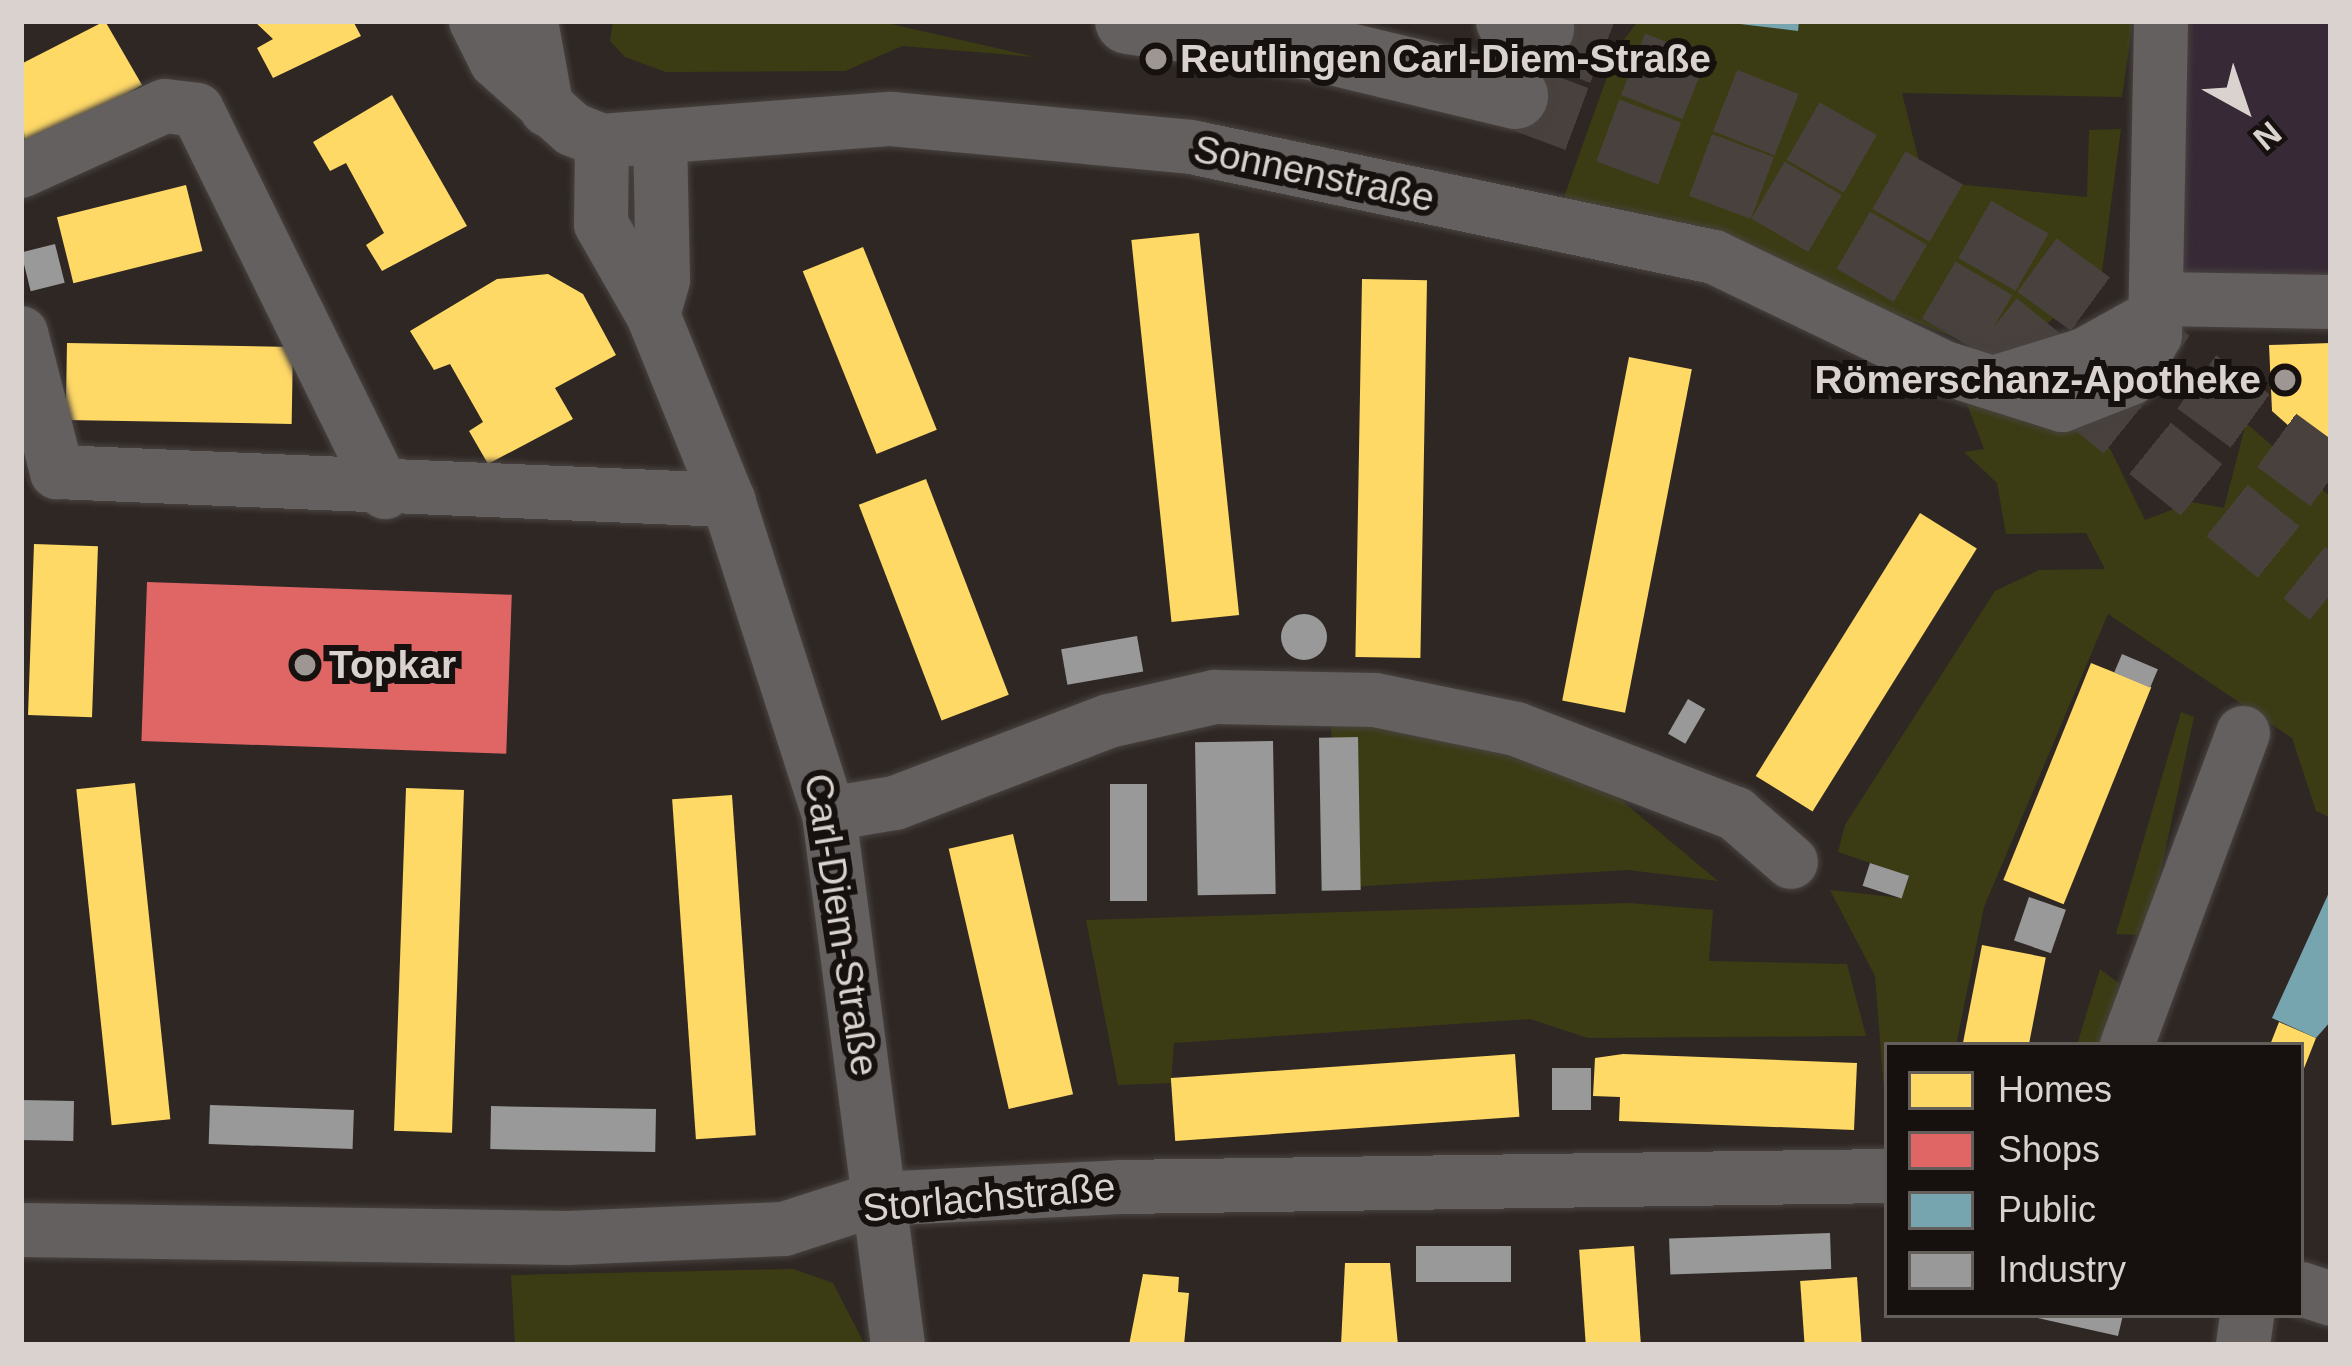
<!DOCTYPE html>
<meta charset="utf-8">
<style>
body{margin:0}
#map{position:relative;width:2352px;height:1366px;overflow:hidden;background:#2e2724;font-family:Arial,sans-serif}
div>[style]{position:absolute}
.education>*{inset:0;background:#372a36;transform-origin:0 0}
.green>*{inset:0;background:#3b3c14}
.homes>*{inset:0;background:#ffd966;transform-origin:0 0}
.shops>*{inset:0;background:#e06666;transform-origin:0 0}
.public>*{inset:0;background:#76a5af}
.industry>*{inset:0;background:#999;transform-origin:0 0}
.round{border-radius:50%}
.primary-tunnel>*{height:66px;margin-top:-33px;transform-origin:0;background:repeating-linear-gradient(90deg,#48413e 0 66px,transparent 0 99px)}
.roads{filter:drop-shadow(0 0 3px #494340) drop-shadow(0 0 3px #494340)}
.street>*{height:54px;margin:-27px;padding:0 27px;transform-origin:27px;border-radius:27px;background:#646060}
.primary>*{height:66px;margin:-33px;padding:0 33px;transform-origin:33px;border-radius:33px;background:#656060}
.dots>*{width:33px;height:33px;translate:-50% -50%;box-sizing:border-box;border:6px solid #16110e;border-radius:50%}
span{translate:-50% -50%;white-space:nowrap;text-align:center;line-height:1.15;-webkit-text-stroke:12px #16110e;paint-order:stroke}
.poi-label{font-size:39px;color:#d9d2ce;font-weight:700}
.left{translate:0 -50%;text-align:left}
.right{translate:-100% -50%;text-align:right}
.street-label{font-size:39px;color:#d9d2ce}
.frame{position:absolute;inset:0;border:24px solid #d9d2ce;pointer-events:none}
.legend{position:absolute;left:1884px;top:1042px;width:420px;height:276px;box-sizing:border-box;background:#16110e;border:3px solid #645e5b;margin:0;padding:15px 21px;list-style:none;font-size:36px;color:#d9d2ce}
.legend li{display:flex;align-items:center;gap:24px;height:60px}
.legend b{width:60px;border:3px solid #645e5b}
.north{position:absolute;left:2184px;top:48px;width:120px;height:120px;-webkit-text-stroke:9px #16110e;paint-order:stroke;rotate:140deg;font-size:33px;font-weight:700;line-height:48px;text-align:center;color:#d9d2ce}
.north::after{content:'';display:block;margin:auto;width:42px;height:54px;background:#d9d2ce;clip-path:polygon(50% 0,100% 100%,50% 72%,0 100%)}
</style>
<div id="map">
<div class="education">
<i style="left:2166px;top:21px;width:165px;height:261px"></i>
</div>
<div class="green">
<i style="clip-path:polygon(613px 21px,878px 21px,1035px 57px,902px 46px,845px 71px,666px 72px,625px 57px,610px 41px)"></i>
<i style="clip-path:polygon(1638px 21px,2133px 21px,2122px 97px,1902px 93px,1924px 181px,2087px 197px,2089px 130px,2121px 129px,2101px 279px,2039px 330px,2057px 349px,1984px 349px,1720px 244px,1560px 208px,1617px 49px)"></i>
<i style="clip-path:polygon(1965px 399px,2038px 427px,2096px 420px,2145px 520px,2192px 502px,2224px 508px,2246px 423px,2331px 497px,2331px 818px,2316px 811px,2292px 738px,2108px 614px,1984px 907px,1956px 1045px,1887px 1045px,1887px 1130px,1875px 976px,1830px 890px,1901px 898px,1909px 876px,1838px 852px,1845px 825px,1995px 591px,2039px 570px,2105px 569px,2086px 533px,2006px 534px,1997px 483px,1964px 452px,1984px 449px)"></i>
<i style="clip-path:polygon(2181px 712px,2194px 717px,2155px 898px,2138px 935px,2116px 934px)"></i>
<i style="clip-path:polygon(1331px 717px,1501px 750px,1609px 790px,1718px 881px,1628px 870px,1334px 888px)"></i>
<i style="clip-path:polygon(1629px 903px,1713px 910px,1709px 961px,1847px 964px,1866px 1036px,1588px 1038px,1530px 1019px,1174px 1043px,1171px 1083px,1118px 1085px,1086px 920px)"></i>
<i style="clip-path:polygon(2100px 969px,2120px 984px,2099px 1045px,2077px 1045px)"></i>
<i style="clip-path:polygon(793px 1269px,833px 1283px,865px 1345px,515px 1345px,511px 1275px)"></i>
</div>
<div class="homes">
<i style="clip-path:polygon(105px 21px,142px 85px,25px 152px,21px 64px)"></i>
<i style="clip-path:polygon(254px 21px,353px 21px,361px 36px,273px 78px,257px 48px,273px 39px)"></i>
<i style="clip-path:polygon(392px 95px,467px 226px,382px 271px,366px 245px,384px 233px,346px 163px,330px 171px,313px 142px)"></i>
<i style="left:186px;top:185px;width:68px;height:133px;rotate:76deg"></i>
<i style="left:1199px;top:233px;width:384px;height:68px;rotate:84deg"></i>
<i style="left:863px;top:247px;width:197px;height:65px;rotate:68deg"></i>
<i style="clip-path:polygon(548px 274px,583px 294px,616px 355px,555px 388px,573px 419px,488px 464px,469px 431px,483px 422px,450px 364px,434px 370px,410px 331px,497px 279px)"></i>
<i style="left:1362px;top:279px;width:65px;height:378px;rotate:1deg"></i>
<i style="left:67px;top:343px;width:226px;height:77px;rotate:1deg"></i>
<i style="clip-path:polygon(2331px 343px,2331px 464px,2272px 411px,2269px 345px)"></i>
<i style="left:1629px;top:357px;width:64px;height:350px;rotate:11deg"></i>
<i style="left:926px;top:479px;width:231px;height:72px;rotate:69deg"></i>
<i style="left:1920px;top:513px;width:67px;height:310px;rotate:32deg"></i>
<i style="left:34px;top:544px;width:64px;height:171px;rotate:2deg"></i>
<i style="left:2091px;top:663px;width:65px;height:234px;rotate:22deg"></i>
<i style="left:135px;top:783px;width:338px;height:59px;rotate:84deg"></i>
<i style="left:406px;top:788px;width:58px;height:343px;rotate:2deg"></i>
<i style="left:732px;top:795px;width:341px;height:60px;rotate:86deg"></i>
<i style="left:1013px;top:834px;width:267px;height:66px;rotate:77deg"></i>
<i style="left:1982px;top:945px;width:65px;height:102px;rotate:11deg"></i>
<i style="clip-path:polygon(2279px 1022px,2316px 1038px,2301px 1076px,2301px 1045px,2270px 1045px)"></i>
<i style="left:1515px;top:1054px;width:63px;height:345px;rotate:86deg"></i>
<i style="clip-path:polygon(1623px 1054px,1857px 1063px,1854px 1130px,1619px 1121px,1620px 1097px,1593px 1096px,1595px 1058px)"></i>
<i style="left:1634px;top:1246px;width:99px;height:55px;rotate:86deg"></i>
<i style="clip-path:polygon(1345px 1263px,1390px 1263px,1398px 1345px,1341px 1345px)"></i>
<i style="clip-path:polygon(1143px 1274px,1179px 1277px,1178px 1292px,1189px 1293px,1184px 1345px,1129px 1345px)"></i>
<i style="left:1857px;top:1277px;width:68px;height:57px;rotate:86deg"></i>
</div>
<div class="shops">
<i style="left:147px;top:582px;width:365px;height:159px;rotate:2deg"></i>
</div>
<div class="public">
<i style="clip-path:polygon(1715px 21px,1799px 21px,1798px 31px)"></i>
<i style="clip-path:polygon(2331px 888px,2331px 1021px,2316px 1038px,2272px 1018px)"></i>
</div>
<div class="industry">
<i style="left:55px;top:244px;width:40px;height:35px;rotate:76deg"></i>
<i class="round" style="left:1281px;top:614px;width:46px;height:46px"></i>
<i style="left:1137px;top:636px;width:36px;height:77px;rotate:80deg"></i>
<i style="left:2122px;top:654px;width:39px;height:20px;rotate:23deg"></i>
<i style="left:1688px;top:699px;width:20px;height:40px;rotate:30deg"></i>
<i style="left:1358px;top:737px;width:153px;height:39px;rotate:89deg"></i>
<i style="left:1273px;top:741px;width:153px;height:78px;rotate:89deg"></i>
<i style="left:1110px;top:784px;width:37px;height:117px"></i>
<i style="left:1870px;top:863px;width:41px;height:24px;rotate:18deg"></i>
<i style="left:2029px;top:897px;width:39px;height:46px;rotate:19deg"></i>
<i style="left:1552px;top:1068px;width:39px;height:42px"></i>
<i style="left:21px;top:1100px;width:53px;height:40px;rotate:1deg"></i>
<i style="left:210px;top:1105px;width:144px;height:39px;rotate:2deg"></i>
<i style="left:656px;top:1109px;width:43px;height:165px;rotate:91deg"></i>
<i style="left:1830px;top:1233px;width:36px;height:161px;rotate:88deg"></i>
<i style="left:1511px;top:1246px;width:36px;height:95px;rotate:90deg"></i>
<i style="clip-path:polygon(2024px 1315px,2123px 1315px,2118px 1336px)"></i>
</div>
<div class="primary-tunnel">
<i style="left:1541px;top:28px;width:282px;rotate:21.5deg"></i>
<i style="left:1803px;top:131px;width:270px;rotate:29.8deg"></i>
<i style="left:2037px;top:265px;width:364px;rotate:36.2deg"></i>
<i style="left:1515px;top:96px;width:270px;rotate:20.4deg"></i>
<i style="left:1768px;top:190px;width:264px;rotate:30.4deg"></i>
<i style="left:1996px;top:324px;width:430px;rotate:38.9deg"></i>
</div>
<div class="roads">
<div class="street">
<i style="left:476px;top:21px;width:45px;rotate:63.4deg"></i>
<i style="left:496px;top:61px;width:102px;rotate:41.8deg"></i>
<i style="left:572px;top:129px;width:32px;rotate:22deg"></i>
<i style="left:602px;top:141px;width:290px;rotate:-4.4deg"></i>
<i style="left:891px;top:119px;width:301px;rotate:5.3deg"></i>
<i style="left:1191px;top:147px;width:534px;rotate:11.88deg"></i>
<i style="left:1714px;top:257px;width:256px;rotate:25.7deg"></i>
<i style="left:1945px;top:368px;width:123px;rotate:17.5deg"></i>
<i style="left:2062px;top:405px;width:74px;rotate:-21.4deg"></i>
<i style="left:2131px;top:378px;width:49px;rotate:-60.8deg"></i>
<i style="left:2155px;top:335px;width:314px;rotate:-88.9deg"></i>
<i style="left:531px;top:21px;width:90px;rotate:79.8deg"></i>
<i style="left:602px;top:141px;width:83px;rotate:90.7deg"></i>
<i style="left:601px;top:224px;width:105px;rotate:60.3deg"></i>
<i style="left:653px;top:315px;width:200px;rotate:67.9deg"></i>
<i style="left:728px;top:500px;width:330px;rotate:72.2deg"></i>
<i style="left:829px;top:814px;width:535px;rotate:82.6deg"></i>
<i style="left:21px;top:171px;width:158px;rotate:-24.3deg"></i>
<i style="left:165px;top:106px;width:32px;rotate:7deg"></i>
<i style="left:197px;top:110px;width:426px;rotate:63.8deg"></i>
<i style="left:2160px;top:299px;width:171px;rotate:1deg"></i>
<i style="left:653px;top:315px;width:37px;rotate:-74deg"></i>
<i style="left:663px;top:279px;width:141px;rotate:-91.2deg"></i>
<i style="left:21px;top:333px;width:144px;rotate:75.5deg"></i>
<i style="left:57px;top:472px;width:672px;rotate:2.39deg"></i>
<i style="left:1993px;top:383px;width:95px;rotate:-17.1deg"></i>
<i style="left:2084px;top:355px;width:85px;rotate:-29deg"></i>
<i style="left:829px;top:814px;width:67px;rotate:-9.5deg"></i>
<i style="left:895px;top:803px;width:229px;rotate:-21deg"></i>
<i style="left:1109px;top:721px;width:109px;rotate:-12.8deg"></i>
<i style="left:1215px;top:697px;width:160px;rotate:1.1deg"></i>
<i style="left:1375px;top:700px;width:144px;rotate:11.6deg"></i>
<i style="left:1516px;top:729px;width:236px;rotate:21.1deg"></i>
<i style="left:1736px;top:814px;width:73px;rotate:41.1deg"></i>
<i style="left:2127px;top:1045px;width:333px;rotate:-69.6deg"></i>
<i style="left:21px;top:1230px;width:546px;rotate:0.84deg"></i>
<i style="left:567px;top:1238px;width:217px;rotate:-2.4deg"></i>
<i style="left:784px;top:1229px;width:98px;rotate:-17.9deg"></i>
<i style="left:877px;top:1199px;width:243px;rotate:-2.8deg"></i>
<i style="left:1120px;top:1187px;width:767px;rotate:-0.82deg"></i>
<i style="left:2301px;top:1289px;width:32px;rotate:18deg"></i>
<i style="left:2243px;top:1345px;width:30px;rotate:-82deg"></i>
</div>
<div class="primary">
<i style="left:1128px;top:21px;width:185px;rotate:8.1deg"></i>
<i style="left:1311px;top:47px;width:210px;rotate:13.5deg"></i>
<i style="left:1509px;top:21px;width:33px;rotate:12deg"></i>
</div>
</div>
<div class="dots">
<i style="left:1156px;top:59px;background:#9d9692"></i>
<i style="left:2285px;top:380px;background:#9d9692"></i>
<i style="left:305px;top:665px;background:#9d9692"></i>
</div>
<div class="poi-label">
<span class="left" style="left:1180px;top:59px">Reutlingen Carl-Diem-Straße</span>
<span class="right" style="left:2261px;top:380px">Römerschanz-Apotheke</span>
<span class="left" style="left:329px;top:665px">Topkar</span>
</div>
<div class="street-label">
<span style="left:1314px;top:174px;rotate:12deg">Sonnenstraße</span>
<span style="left:841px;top:925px;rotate:81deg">Carl-Diem-Straße</span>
<span style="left:989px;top:1198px;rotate:-5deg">Storlachstraße</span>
</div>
<div class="frame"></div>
<ul class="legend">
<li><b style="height:33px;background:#ffd966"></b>Homes</li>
<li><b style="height:33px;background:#e06666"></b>Shops</li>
<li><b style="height:33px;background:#76a5af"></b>Public</li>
<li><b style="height:33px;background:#999"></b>Industry</li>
</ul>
<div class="north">N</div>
</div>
